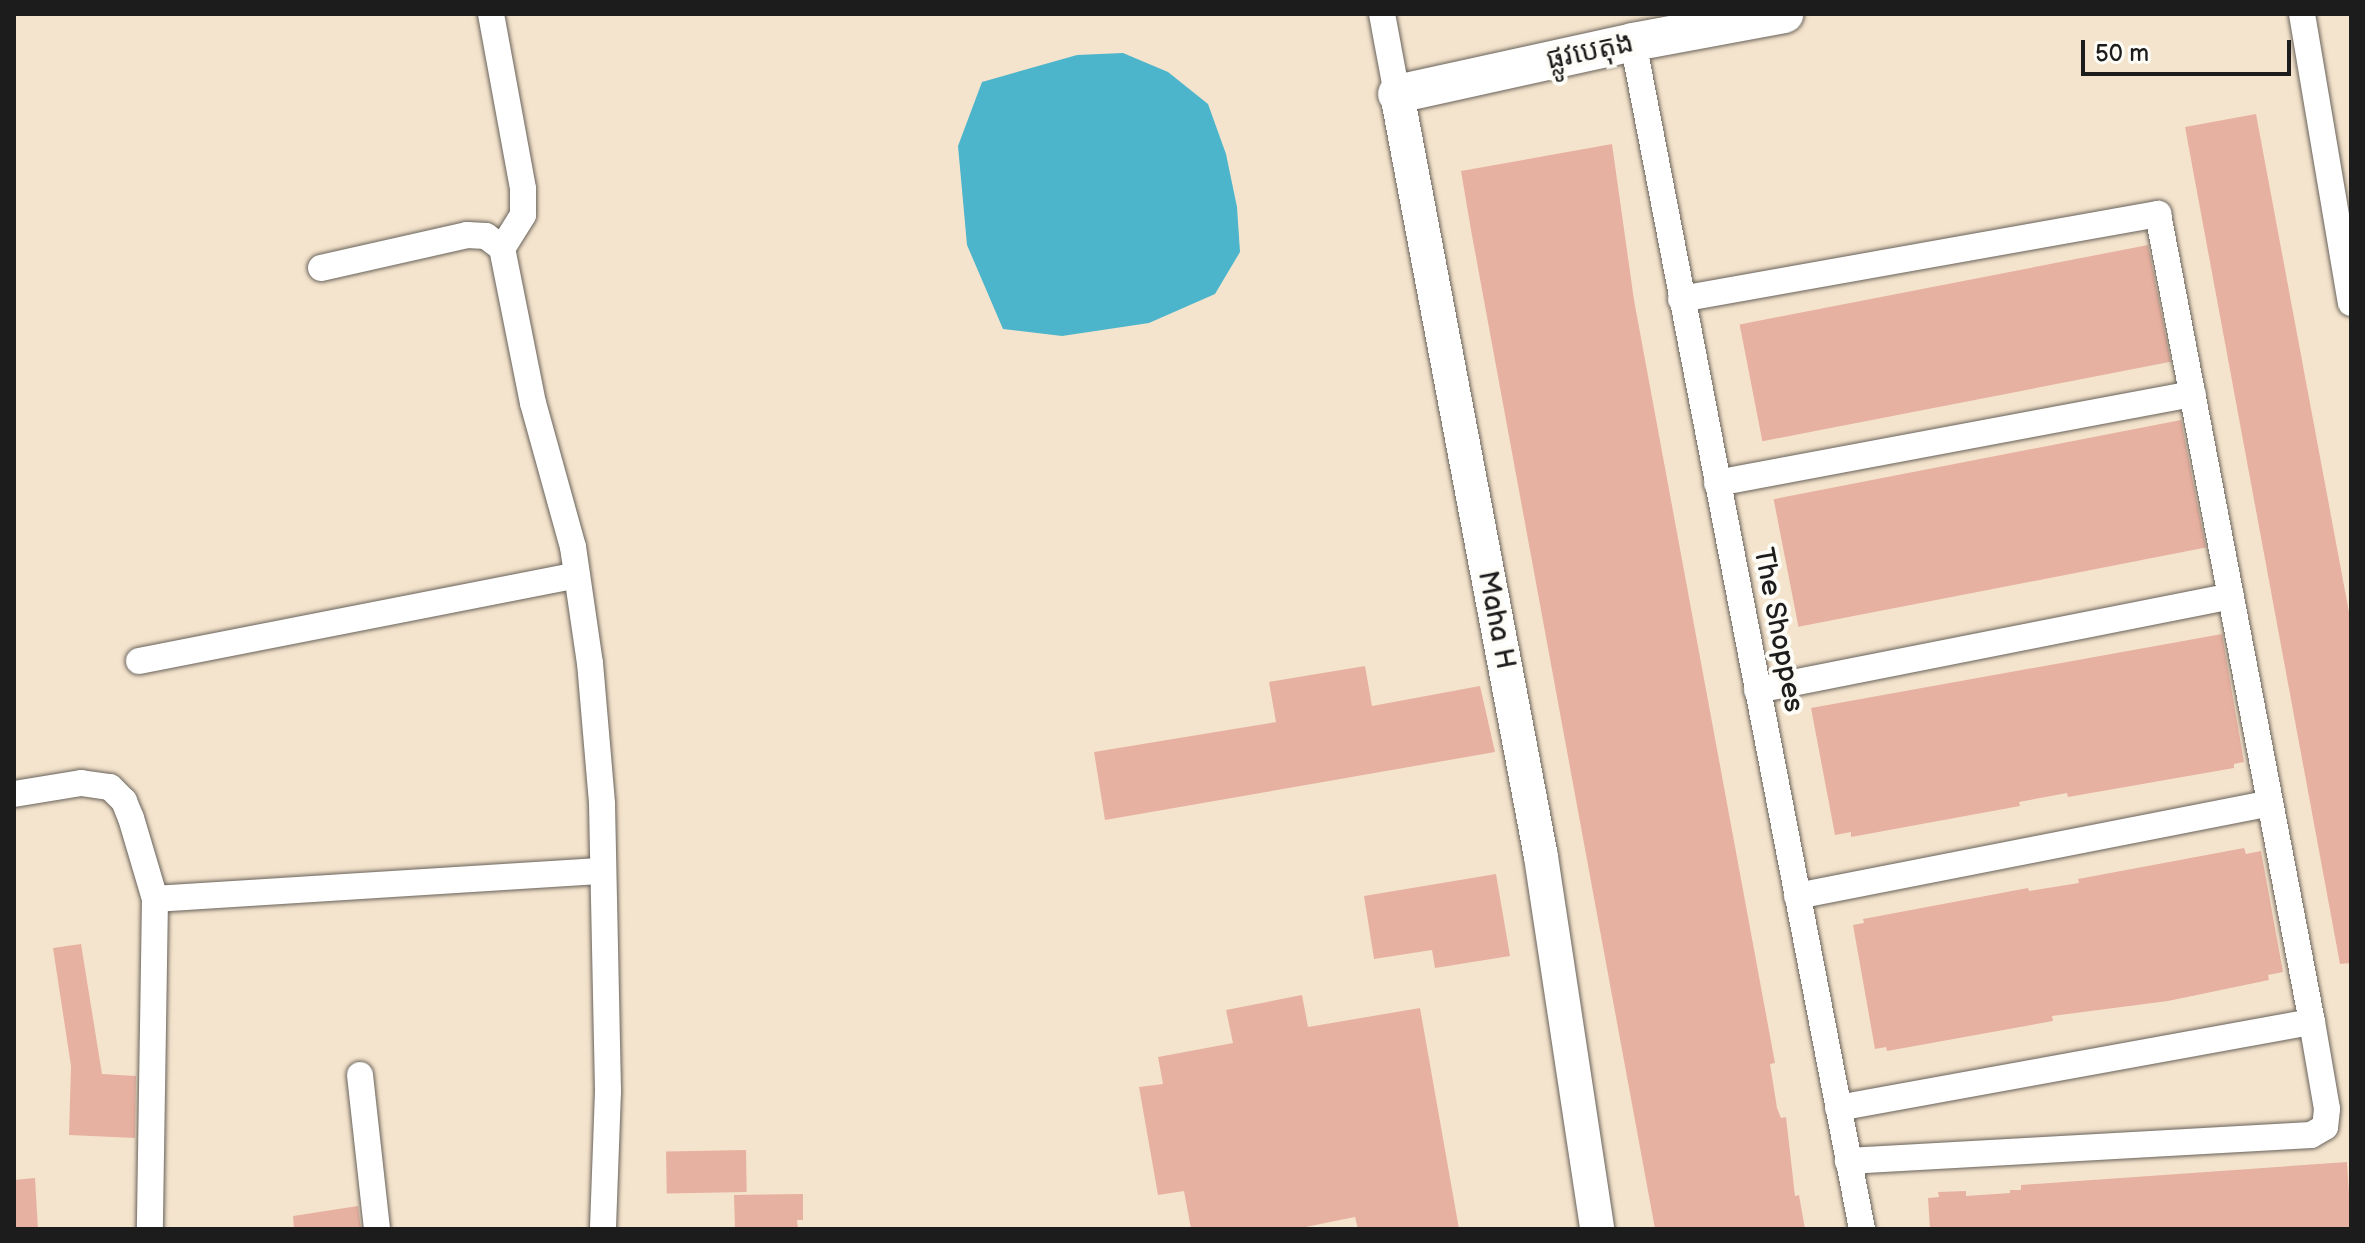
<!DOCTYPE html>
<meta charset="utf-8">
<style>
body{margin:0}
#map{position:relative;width:2365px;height:1243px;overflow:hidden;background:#f5e4cd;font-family:"Balsamiq Sans","Noto Sans Khmer",sans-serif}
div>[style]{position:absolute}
.water>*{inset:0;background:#4db5cb}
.building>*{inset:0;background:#e7b1a1;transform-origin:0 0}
.roads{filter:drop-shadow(0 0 2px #68625a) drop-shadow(0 0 2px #68625a)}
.minor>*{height:26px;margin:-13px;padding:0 13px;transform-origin:13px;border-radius:13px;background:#fff}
.tertiary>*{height:34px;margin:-17px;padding:0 17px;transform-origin:17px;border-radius:17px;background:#fff}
.secondary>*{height:38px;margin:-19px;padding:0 19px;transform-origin:19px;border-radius:19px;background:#fff}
span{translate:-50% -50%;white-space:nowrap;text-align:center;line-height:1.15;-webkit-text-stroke:8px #fdfcf7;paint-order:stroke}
.street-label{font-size:28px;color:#1c1c1c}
.frame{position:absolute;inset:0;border:16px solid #1c1c1c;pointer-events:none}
.scale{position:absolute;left:2081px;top:40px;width:210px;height:36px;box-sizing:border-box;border:4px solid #1c1c1c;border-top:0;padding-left:10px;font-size:24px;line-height:28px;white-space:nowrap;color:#1c1c1c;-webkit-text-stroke:6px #fdfcf7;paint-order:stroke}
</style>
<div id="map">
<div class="water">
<i style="clip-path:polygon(1123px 53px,1168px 72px,1208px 104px,1226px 154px,1237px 207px,1240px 252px,1215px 294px,1149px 323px,1062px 336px,1003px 329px,967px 245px,958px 146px,982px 82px,1077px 55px)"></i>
</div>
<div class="building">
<i style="clip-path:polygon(2256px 114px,2351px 623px,2351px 963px,2340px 964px,2185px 127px)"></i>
<i style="clip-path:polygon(1612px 144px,1634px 300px,1775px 1063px,1770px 1064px,1777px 1108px,1781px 1118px,1786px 1117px,1795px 1196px,1799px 1195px,1805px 1229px,1655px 1229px,1471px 230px,1461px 171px)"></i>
<i style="left:2148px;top:245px;width:119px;height:416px;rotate:79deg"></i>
<i style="left:2181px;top:420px;width:130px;height:415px;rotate:79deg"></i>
<i style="clip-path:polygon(2222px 634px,2244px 762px,2234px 764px,2234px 768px,2068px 797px,2067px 793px,2019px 802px,2020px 806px,1851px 837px,1851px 832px,1835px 835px,1811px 708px)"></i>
<i style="clip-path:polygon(1365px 666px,1372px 706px,1480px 686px,1495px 752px,1105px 820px,1094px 752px,1276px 722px,1269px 682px)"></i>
<i style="clip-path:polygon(2244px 848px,2246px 854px,2261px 851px,2283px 972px,2268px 975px,2269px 980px,2168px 1001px,2052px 1016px,2053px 1021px,1887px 1051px,1886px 1047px,1875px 1049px,1853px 925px,1864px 923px,1863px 919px,2028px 888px,2029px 891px,2079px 883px,2078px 879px)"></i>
<i style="clip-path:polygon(1496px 874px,1510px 956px,1435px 968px,1432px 950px,1374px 959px,1364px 896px)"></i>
<i style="clip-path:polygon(81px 944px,102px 1074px,136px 1076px,135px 1138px,69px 1135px,71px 1066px,53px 948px)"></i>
<i style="clip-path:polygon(1302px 995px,1308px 1027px,1420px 1008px,1459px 1229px,1358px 1229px,1355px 1217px,1296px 1229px,1191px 1229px,1184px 1191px,1158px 1195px,1139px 1087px,1163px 1084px,1158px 1057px,1233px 1043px,1226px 1010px)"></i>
<i style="left:746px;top:1150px;width:42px;height:80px;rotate:89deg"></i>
<i style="clip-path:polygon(2347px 1162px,2351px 1227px,1930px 1229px,1928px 1198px,1939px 1197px,1938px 1192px,1966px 1191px,1966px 1196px,2010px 1193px,2010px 1190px,2021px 1190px,2021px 1185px)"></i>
<i style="clip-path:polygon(35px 1178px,38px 1229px,14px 1229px,14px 1180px)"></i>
<i style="clip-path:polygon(803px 1194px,803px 1220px,797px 1220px,798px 1229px,735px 1229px,734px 1195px)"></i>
<i style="clip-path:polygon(358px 1206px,361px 1229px,294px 1229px,293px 1216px)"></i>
</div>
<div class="roads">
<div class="minor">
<i style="left:491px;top:14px;width:178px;rotate:79.6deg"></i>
<i style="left:523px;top:189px;width:26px;rotate:90deg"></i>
<i style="left:523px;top:215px;width:39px;rotate:122deg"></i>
<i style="left:1382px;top:14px;width:81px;rotate:79.4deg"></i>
<i style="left:2302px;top:14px;width:293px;rotate:80.4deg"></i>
<i style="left:1633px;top:42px;width:1209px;rotate:79.08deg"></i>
<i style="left:321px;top:268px;width:150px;rotate:-12.7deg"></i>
<i style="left:467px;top:235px;width:19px;rotate:3deg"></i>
<i style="left:486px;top:236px;width:20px;rotate:37deg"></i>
<i style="left:502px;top:248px;width:158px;rotate:78.7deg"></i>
<i style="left:533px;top:403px;width:149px;rotate:74.5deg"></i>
<i style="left:573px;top:547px;width:117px;rotate:81.7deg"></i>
<i style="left:590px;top:663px;width:142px;rotate:85.1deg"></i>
<i style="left:602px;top:804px;width:287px;rotate:88.8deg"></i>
<i style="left:608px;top:1091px;width:138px;rotate:92.1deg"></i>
<i style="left:1681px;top:299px;width:485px;rotate:-10.1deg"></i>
<i style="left:2158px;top:214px;width:823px;rotate:79.21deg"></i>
<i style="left:2312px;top:1022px;width:88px;rotate:80.2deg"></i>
<i style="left:2327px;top:1109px;width:18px;rotate:96deg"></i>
<i style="left:2325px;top:1127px;width:16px;rotate:150deg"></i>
<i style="left:2311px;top:1135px;width:464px;rotate:176.8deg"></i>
<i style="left:1717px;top:483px;width:484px;rotate:-10.6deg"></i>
<i style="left:139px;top:661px;width:446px;rotate:-11.1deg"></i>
<i style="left:1757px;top:690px;width:483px;rotate:-11.2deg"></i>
<i style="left:14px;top:794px;width:68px;rotate:-9.3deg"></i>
<i style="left:81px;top:783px;width:29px;rotate:8deg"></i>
<i style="left:110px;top:787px;width:20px;rotate:45deg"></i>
<i style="left:124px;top:801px;width:18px;rotate:68deg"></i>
<i style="left:131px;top:818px;width:84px;rotate:73.5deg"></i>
<i style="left:155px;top:899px;width:330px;rotate:90.9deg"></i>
<i style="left:1797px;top:896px;width:482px;rotate:-11.1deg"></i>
<i style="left:155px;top:899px;width:448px;rotate:-3.6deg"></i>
<i style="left:360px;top:1075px;width:155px;rotate:83.7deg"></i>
<i style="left:1838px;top:1108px;width:482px;rotate:-10.3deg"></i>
</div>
<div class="tertiary">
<i style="left:1397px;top:94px;width:776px;rotate:79.31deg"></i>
<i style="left:1541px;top:857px;width:376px;rotate:81.4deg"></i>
</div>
<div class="secondary">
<i style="left:1397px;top:94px;width:242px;rotate:-12.4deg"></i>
<i style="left:1633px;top:42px;width:154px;rotate:-10.5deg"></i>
</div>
</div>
<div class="street-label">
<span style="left:1590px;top:52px;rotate:-12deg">ផ្លូវបេតុង</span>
<span style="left:1496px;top:620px;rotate:79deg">Maha H</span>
<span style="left:1778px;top:630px;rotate:79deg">The Shoppes</span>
</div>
<div class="frame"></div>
<div class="scale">50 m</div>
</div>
